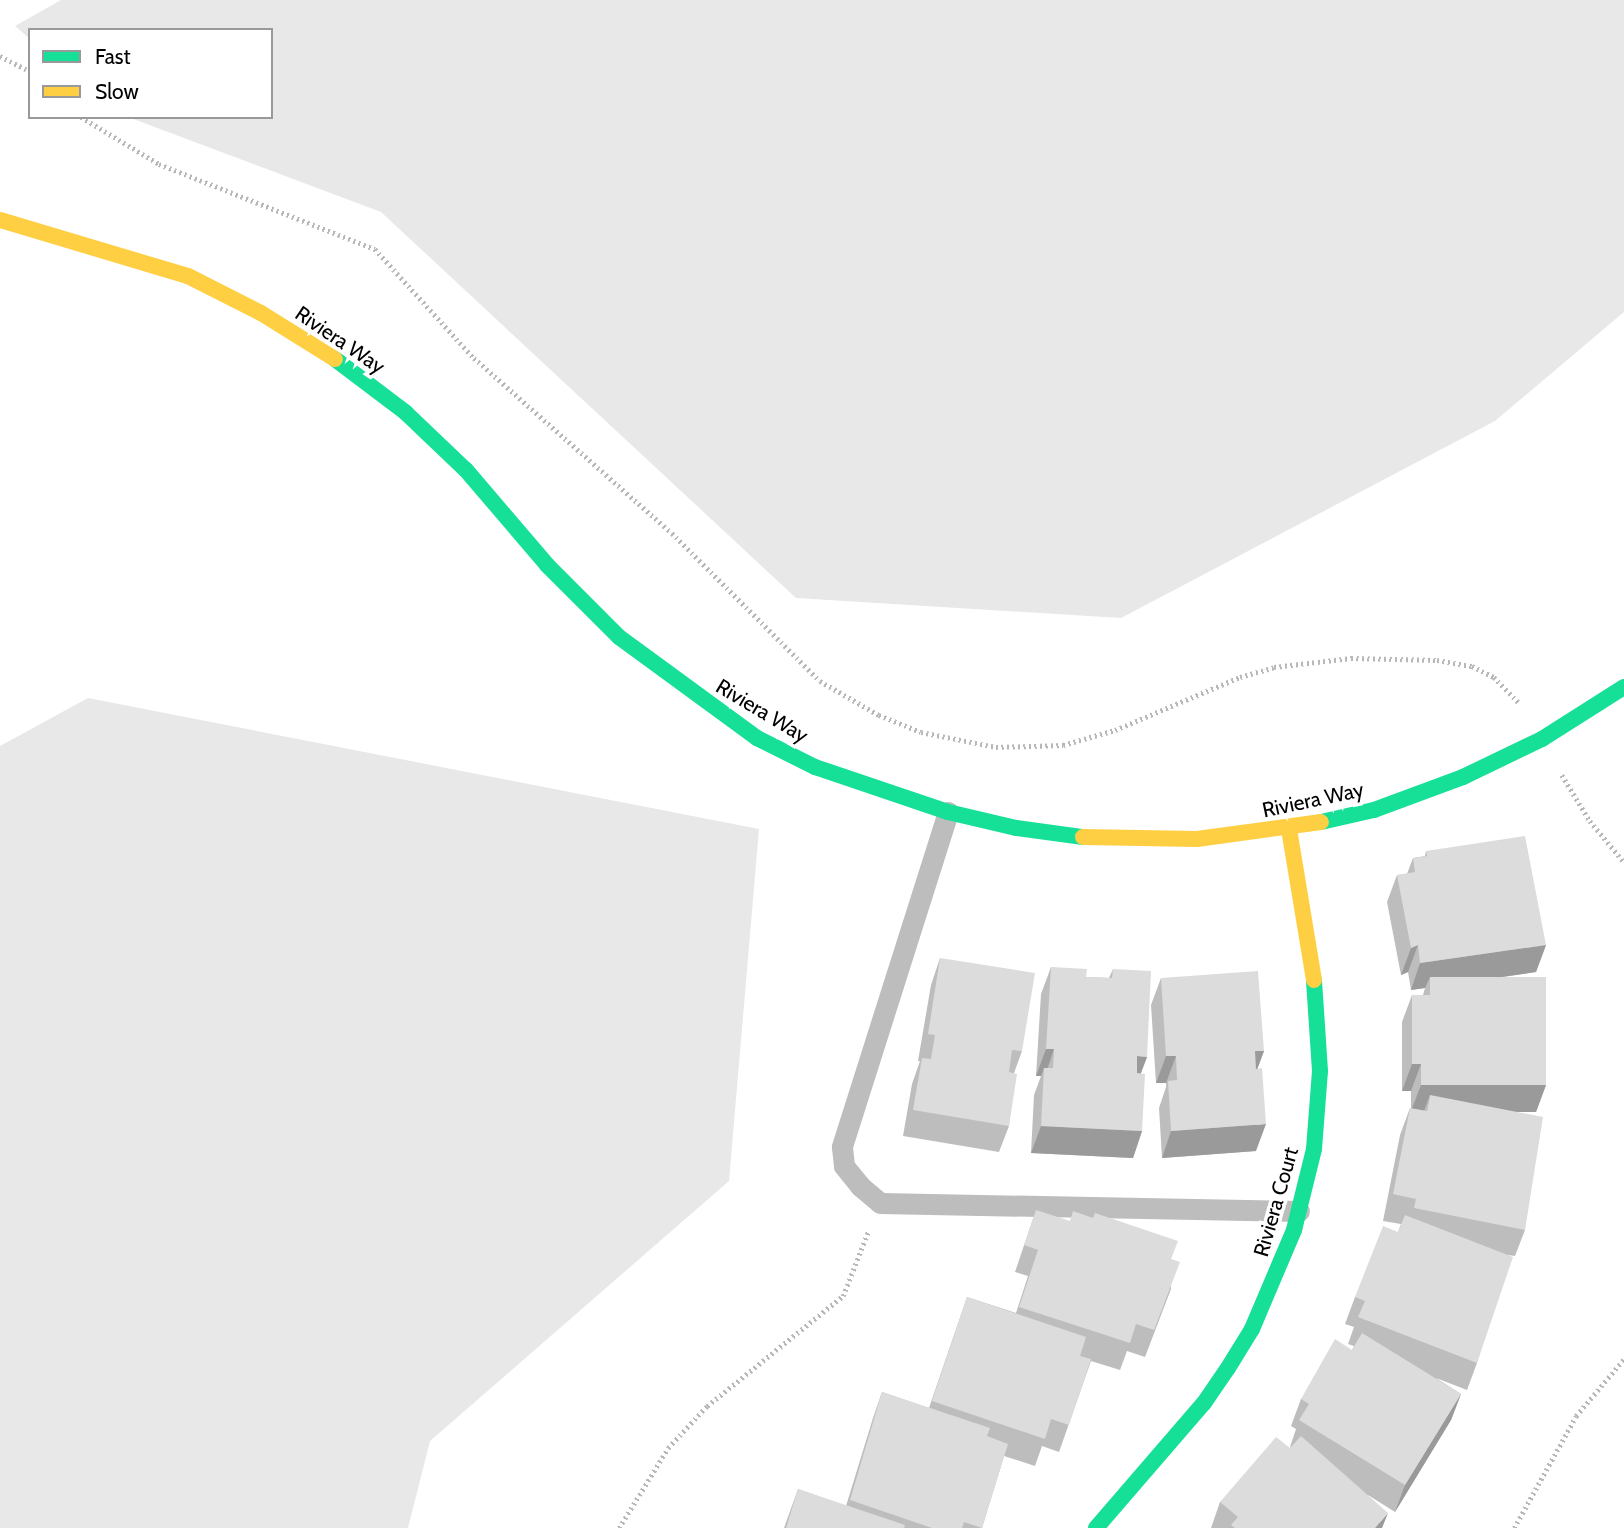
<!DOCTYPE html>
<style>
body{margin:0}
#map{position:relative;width:1624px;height:1528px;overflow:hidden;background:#fff;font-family:Cabin,sans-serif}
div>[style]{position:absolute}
.green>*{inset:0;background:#e8e8e8}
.path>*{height:4.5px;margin-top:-2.25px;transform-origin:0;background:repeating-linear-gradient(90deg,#b8b8b8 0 2px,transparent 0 5.5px)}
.lane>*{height:21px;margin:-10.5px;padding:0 10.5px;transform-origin:10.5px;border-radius:10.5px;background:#bdbdbd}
.fast>*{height:16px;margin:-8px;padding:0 8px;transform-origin:8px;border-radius:8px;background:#16e098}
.slow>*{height:16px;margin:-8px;padding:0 8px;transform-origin:8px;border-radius:8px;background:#ffcf43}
.wall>*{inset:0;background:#bdbdbd}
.shaded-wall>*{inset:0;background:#9a9a9a}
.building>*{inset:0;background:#dcdcdc}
span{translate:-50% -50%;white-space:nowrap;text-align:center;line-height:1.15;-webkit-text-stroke:7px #fff;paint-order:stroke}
.street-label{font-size:21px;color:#000}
.legend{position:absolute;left:28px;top:28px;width:245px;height:91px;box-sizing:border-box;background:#fff;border:2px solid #999;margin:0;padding:9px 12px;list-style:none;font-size:21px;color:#000}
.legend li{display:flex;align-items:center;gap:14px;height:35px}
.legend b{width:35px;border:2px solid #999}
</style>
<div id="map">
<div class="green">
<i style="clip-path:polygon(61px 0,1624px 0,1624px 312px,1495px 421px,1121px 618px,796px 598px,381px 212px,128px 117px,271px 117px,271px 30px,30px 30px,30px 39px,15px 26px)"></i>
<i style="clip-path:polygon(88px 698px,759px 829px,729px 1181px,430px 1441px,408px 1528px,0 1528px,0 746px)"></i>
</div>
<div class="path">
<i style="left:0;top:56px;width:34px;rotate:27deg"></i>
<i style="left:81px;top:117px;width:91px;rotate:31.1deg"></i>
<i style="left:159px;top:164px;width:232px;rotate:21.5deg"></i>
<i style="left:375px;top:249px;width:147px;rotate:47.8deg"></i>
<i style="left:474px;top:358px;width:264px;rotate:41.5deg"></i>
<i style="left:672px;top:533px;width:209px;rotate:45deg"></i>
<i style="left:820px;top:681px;width:68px;rotate:30deg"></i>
<i style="left:879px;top:715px;width:45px;rotate:22deg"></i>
<i style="left:921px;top:732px;width:76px;rotate:11.3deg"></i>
<i style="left:996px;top:747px;width:67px;rotate:-1.7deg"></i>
<i style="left:1063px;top:745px;width:54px;rotate:-16.1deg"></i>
<i style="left:1115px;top:730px;width:136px;rotate:-23deg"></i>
<i style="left:1240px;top:677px;width:35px;rotate:-16deg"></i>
<i style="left:1274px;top:667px;width:78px;rotate:-6.7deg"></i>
<i style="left:1351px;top:658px;width:86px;rotate:1.3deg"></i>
<i style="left:1437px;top:660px;width:36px;rotate:10deg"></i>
<i style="left:1472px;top:666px;width:25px;rotate:27deg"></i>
<i style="left:1494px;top:677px;width:37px;rotate:46deg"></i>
<i style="left:1562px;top:775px;width:54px;rotate:58.7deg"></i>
<i style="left:1590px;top:821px;width:53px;rotate:50.3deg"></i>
<i style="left:619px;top:1528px;width:94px;rotate:-58.5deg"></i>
<i style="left:668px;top:1448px;width:57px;rotate:-47.1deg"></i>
<i style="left:707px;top:1406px;width:175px;rotate:-39deg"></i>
<i style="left:843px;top:1296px;width:69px;rotate:-68.7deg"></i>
<i style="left:1514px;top:1528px;width:128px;rotate:-61deg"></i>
<i style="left:1576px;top:1416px;width:75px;rotate:-49.9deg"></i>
</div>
<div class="lane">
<i style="left:948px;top:812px;width:351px;rotate:107.6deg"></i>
<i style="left:842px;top:1147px;width:19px;rotate:84deg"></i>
<i style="left:844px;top:1166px;width:26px;rotate:51deg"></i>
<i style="left:860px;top:1186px;width:26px;rotate:40deg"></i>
<i style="left:880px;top:1203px;width:419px;rotate:1.1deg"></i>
</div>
<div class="fast">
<i style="left:335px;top:359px;width:88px;rotate:37.1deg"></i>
<i style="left:405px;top:412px;width:84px;rotate:43.6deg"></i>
<i style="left:466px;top:470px;width:125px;rotate:49.5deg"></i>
<i style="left:547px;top:565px;width:102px;rotate:45deg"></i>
<i style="left:619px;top:637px;width:171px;rotate:36.2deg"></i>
<i style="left:757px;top:738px;width:65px;rotate:26.6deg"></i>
<i style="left:815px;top:767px;width:140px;rotate:18.7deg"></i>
<i style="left:948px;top:812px;width:70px;rotate:13.2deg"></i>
<i style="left:1016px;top:828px;width:68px;rotate:7.7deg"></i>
<i style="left:1321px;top:822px;width:54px;rotate:-12.8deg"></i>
<i style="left:1374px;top:810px;width:95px;rotate:-20.3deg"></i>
<i style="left:1463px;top:777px;width:88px;rotate:-25.7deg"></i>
<i style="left:1542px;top:739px;width:97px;rotate:-32.4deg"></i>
<i style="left:1096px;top:1528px;width:165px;rotate:-49.2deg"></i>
<i style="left:1204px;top:1403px;width:42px;rotate:-55.6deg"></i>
<i style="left:1228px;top:1368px;width:46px;rotate:-58.4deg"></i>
<i style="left:1252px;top:1329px;width:108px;rotate:-67deg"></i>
<i style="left:1294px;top:1230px;width:83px;rotate:-76.1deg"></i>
<i style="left:1314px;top:1149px;width:78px;rotate:-85.6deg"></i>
<i style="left:1320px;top:1071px;width:91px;rotate:-93.8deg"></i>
</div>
<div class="slow">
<i style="left:0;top:220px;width:196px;rotate:16.6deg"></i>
<i style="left:188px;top:276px;width:82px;rotate:26.9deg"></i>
<i style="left:261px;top:313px;width:87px;rotate:31.9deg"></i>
<i style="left:1289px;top:829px;width:153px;rotate:80.6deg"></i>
<i style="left:1083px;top:837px;width:114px;rotate:1deg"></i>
<i style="left:1197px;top:839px;width:125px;rotate:-7.8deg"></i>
</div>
<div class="wall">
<i style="clip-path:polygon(1426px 851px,1546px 945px,1536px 972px,1503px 977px,1546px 1085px,1536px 1112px,1514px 1112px,1525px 1230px,1515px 1256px,1508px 1255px,1477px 1363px,1467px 1390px,1436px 1378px,1461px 1394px,1451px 1420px,1395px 1512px,1368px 1495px,1382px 1528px,1211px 1528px,1220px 1502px,1291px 1448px,1290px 1447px,1296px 1429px,1291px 1426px,1301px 1399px,1352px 1350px,1354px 1346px,1348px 1344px,1354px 1327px,1345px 1324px,1355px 1297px,1398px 1232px,1401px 1224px,1383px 1221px,1400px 1135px,1410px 1108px,1411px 1108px,1411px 1091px,1402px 1091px,1402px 1022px,1412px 995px,1423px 995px,1425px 988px,1411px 990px,1408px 972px,1401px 975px,1387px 902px,1397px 875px,1407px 874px,1413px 858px,1425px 856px)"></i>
<i style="clip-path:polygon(940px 958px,1022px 1051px,1014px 1073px,1009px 1126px,999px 1152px,903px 1136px,912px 1084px,920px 1061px,918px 1061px,931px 985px)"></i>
<i style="clip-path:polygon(1051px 967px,1086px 977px,1109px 978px,1113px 969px,1147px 1057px,1141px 1073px,1142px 1131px,1133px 1158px,1031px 1153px,1034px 1095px,1041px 1076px,1036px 1076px,1041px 994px)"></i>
<i style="clip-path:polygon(1161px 978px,1264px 1051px,1257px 1069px,1256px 1151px,1162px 1158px,1159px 1108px,1166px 1087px,1166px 1083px,1156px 1083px,1151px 1005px)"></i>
<i style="clip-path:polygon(1036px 1210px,1171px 1259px,1171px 1289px,1145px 1357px,1127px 1351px,1120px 1370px,1091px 1361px,1059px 1452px,1042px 1446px,1035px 1466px,1004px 1456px,982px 1528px,784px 1528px,798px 1489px,846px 1506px,873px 1418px,882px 1392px,929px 1408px,967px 1297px,1016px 1313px,1028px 1276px,1015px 1272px)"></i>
</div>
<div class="shaded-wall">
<i style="clip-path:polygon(1418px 945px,1408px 972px,1401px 975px,1411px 948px)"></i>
<i style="clip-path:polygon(1546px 945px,1536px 972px,1430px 987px,1430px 977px,1425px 988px,1411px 990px,1420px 963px)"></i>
<i style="clip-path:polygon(1046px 1049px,1054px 1049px,1045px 1076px,1044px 1068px,1041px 1076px,1036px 1076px)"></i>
<i style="clip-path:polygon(1255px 1051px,1264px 1051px,1254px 1078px)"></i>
<i style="clip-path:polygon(1137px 1056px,1147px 1057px,1137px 1083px)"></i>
<i style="clip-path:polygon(1166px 1056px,1176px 1056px,1166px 1083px,1156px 1083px)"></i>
<i style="clip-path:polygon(1412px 1064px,1421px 1064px,1411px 1091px,1402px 1091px)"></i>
<i style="clip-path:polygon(1421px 1085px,1546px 1085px,1536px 1112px,1427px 1111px,1430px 1095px,1424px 1111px,1411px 1111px)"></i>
<i style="clip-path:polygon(1266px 1124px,1256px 1151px,1162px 1158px,1171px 1131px)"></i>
<i style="clip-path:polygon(1041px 1126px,1142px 1131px,1133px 1158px,1031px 1153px)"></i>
<i style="clip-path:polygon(1461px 1394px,1451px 1420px,1395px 1512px,1405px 1485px)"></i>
<i style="clip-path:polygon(1388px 1513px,1382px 1528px,1375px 1528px)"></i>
</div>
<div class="building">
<i style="clip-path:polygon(1525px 836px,1546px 945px,1420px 963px,1418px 945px,1411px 948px,1397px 875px,1415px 872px,1413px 858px,1427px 856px,1426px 851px)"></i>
<i style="clip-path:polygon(940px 958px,1035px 973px,1022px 1051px,1012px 1050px,1009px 1072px,1017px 1074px,1009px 1126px,913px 1110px,922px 1058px,931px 1059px,935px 1035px,928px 1034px)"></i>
<i style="clip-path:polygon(1051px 967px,1087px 969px,1086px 977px,1112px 978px,1113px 969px,1151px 971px,1147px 1057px,1137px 1056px,1137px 1073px,1145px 1074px,1142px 1131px,1041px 1126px,1044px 1068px,1053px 1068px,1054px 1049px,1046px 1049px)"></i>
<i style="clip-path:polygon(1258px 971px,1264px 1051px,1255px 1051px,1256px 1069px,1262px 1068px,1266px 1124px,1171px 1131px,1168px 1081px,1177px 1080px,1176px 1056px,1166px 1056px,1161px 978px)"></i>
<i style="clip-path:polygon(1430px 977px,1546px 977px,1546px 1085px,1421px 1085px,1421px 1064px,1412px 1064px,1412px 995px,1430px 995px)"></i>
<i style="clip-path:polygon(1430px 1095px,1543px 1117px,1525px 1230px,1414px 1208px,1416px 1199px,1393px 1194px,1410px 1108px,1427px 1111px)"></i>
<i style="clip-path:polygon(1036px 1210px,1070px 1221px,1073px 1211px,1093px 1218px,1095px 1213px,1178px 1241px,1171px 1259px,1180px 1262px,1154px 1330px,1136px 1324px,1130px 1343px,1019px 1307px,1038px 1250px,1024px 1245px)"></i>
<i style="clip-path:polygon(1405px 1215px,1513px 1257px,1477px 1363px,1358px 1317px,1365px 1301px,1355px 1297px,1383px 1226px,1398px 1232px)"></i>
<i style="clip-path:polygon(967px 1297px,1086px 1337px,1080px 1356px,1091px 1359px,1069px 1425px,1051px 1419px,1045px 1439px,932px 1401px)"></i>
<i style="clip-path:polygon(1362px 1333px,1461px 1394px,1405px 1485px,1299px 1420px,1309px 1404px,1301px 1399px,1335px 1339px,1352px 1350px)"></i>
<i style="clip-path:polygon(882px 1392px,990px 1428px,987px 1436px,1008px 1444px,982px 1528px,964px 1522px,962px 1528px,932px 1528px,850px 1500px)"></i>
<i style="clip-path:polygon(1301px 1436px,1388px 1513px,1375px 1528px,1235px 1528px,1231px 1525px,1238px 1517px,1220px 1502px,1276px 1437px,1290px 1448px)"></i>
<i style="clip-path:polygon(798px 1489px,905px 1525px,904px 1528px,786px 1528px)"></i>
</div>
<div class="street-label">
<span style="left:340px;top:340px;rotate:34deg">Riviera Way</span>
<span style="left:762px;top:711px;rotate:31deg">Riviera Way</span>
<span style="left:1313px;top:800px;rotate:-12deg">Riviera Way</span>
<span style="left:1276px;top:1202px;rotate:-74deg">Riviera Court</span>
</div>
<ul class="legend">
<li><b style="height:9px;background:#16e098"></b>Fast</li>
<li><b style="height:9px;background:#ffcf43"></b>Slow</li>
</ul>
</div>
